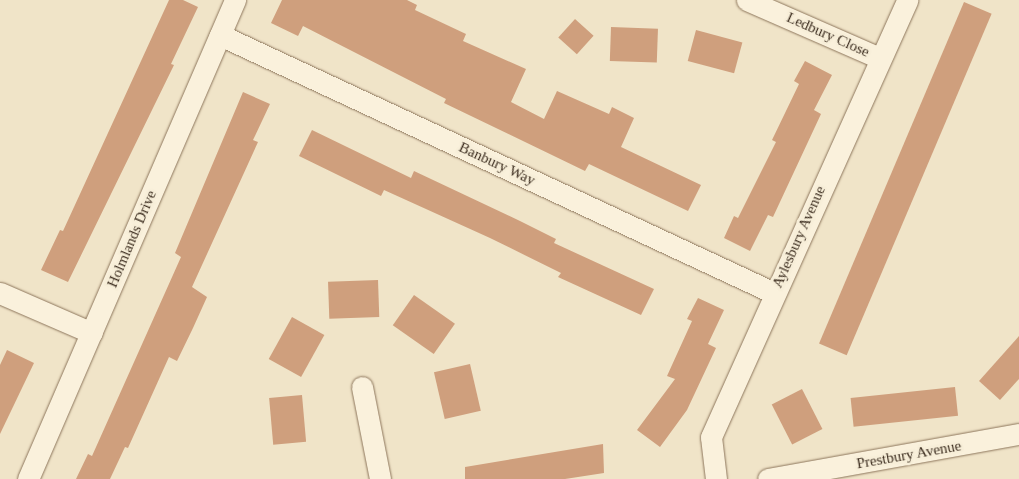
<!DOCTYPE html>
<style>
body{margin:0}
#map{position:relative;width:1019px;height:479px;overflow:hidden;background:#f0e4c8;font-family:"Times New Roman",serif}
div>[style]{position:absolute}
.building>*{inset:0;background:#cf9f7d;transform-origin:0 0}
.roads{filter:drop-shadow(0 0 1px #8d765c) drop-shadow(0 0 1px #8d765c)}
.minor>*{height:21px;margin:-10.5px;padding:0 10.5px;transform-origin:10.5px;border-radius:10.5px;background:#faf1dc}
span{translate:-50% -50%;white-space:nowrap;text-align:center;line-height:1.15;-webkit-text-stroke:5px #f7eed8;paint-order:stroke}
.street-label{font-size:15px;color:#3d2e20}
</style>
<div id="map">
<div class="building">
<i style="clip-path:polygon(169px 0,183px 0,198px 7px,171px 64px,174px 65px,68px 282px,41px 270px,60px 230px,63px 231px)"></i>
<i style="clip-path:polygon(282px 0,407px 0,417px 5px,415px 10px,466px 34px,463px 41px,526px 69px,511px 102px,544px 119px,557px 91px,609px 114px,612px 107px,634px 118px,621px 147px,701px 185px,688px 211px,589px 164px,585px 171px,444px 103px,446px 99px,303px 26px,298px 36px,271px 23px)"></i>
<i style="left:964px;top:2px;width:30px;height:371px;rotate:23deg"></i>
<i style="left:575px;top:19px;width:25px;height:25px;rotate:42deg"></i>
<i style="left:611px;top:27px;width:47px;height:34px;rotate:2deg"></i>
<i style="left:696px;top:30px;width:48px;height:32px;rotate:15deg"></i>
<i style="clip-path:polygon(805px 61px,832px 75px,814px 110px,821px 114px,773px 217px,768px 215px,750px 251px,724px 238px,734px 216px,738px 218px,776px 142px,772px 140px,799px 84px,794px 81px)"></i>
<i style="clip-path:polygon(243px 92px,270px 104px,253px 140px,258px 142px,192px 287px,207px 297px,193px 328px,177px 361px,169px 357px,128px 448px,125px 447px,110px 479px,76px 479px,88px 454px,92px 456px,181px 257px,175px 253px)"></i>
<i style="clip-path:polygon(312px 130px,411px 178px,414px 171px,520px 221px,556px 239px,554px 243px,654px 289px,641px 315px,558px 277px,561px 273px,490px 238px,384px 190px,381px 196px,299px 156px)"></i>
<i style="left:378px;top:280px;width:37px;height:50px;rotate:88deg"></i>
<i style="left:414px;top:295px;width:50px;height:37px;rotate:35deg"></i>
<i style="clip-path:polygon(698px 298px,724px 310px,708px 344px,716px 348px,687px 410px,660px 447px,637px 430px,675px 379px,667px 376px,692px 321px,687px 319px)"></i>
<i style="left:292px;top:317px;width:37px;height:48px;rotate:29deg"></i>
<i style="clip-path:polygon(1019px 336px,1019px 379px,1000px 400px,979px 381px)"></i>
<i style="clip-path:polygon(7px 350px,34px 363px,0 434px,0 365px)"></i>
<i style="left:470px;top:364px;width:48px;height:37px;rotate:77deg"></i>
<i style="left:955px;top:387px;width:29px;height:105px;rotate:84deg"></i>
<i style="left:802px;top:389px;width:45px;height:34px;rotate:63deg"></i>
<i style="left:302px;top:395px;width:47px;height:33px;rotate:85deg"></i>
<i style="clip-path:polygon(603px 444px,604px 473px,565px 479px,465px 479px,465px 467px)"></i>
</div>
<div class="roads">
<div class="minor">
<i style="left:747px;top:0;width:145px;rotate:23.6deg"></i>
<i style="left:220px;top:35px;width:611px;rotate:24.97deg"></i>
<i style="left:0;top:293px;width:100px;rotate:23.5deg"></i>
<i style="left:362px;top:387px;width:94px;rotate:78.9deg"></i>
<i style="left:28px;top:479px;width:522px;rotate:-66.63deg"></i>
<i style="left:716px;top:479px;width:42px;rotate:-96.8deg"></i>
<i style="left:711px;top:437px;width:479px;rotate:-65.8deg"></i>
<i style="left:768px;top:479px;width:255px;rotate:-10.2deg"></i>
</div>
</div>
<div class="street-label">
<span style="left:828px;top:35px;rotate:24deg">Ledbury Close</span>
<span style="left:497px;top:164px;rotate:25deg">Banbury Way</span>
<span style="left:799px;top:237px;rotate:-66deg">Aylesbury Avenue</span>
<span style="left:132px;top:239px;rotate:-67deg">Holmlands Drive</span>
<span style="left:909px;top:455px;rotate:-10deg">Prestbury Avenue</span>
</div>
</div>
